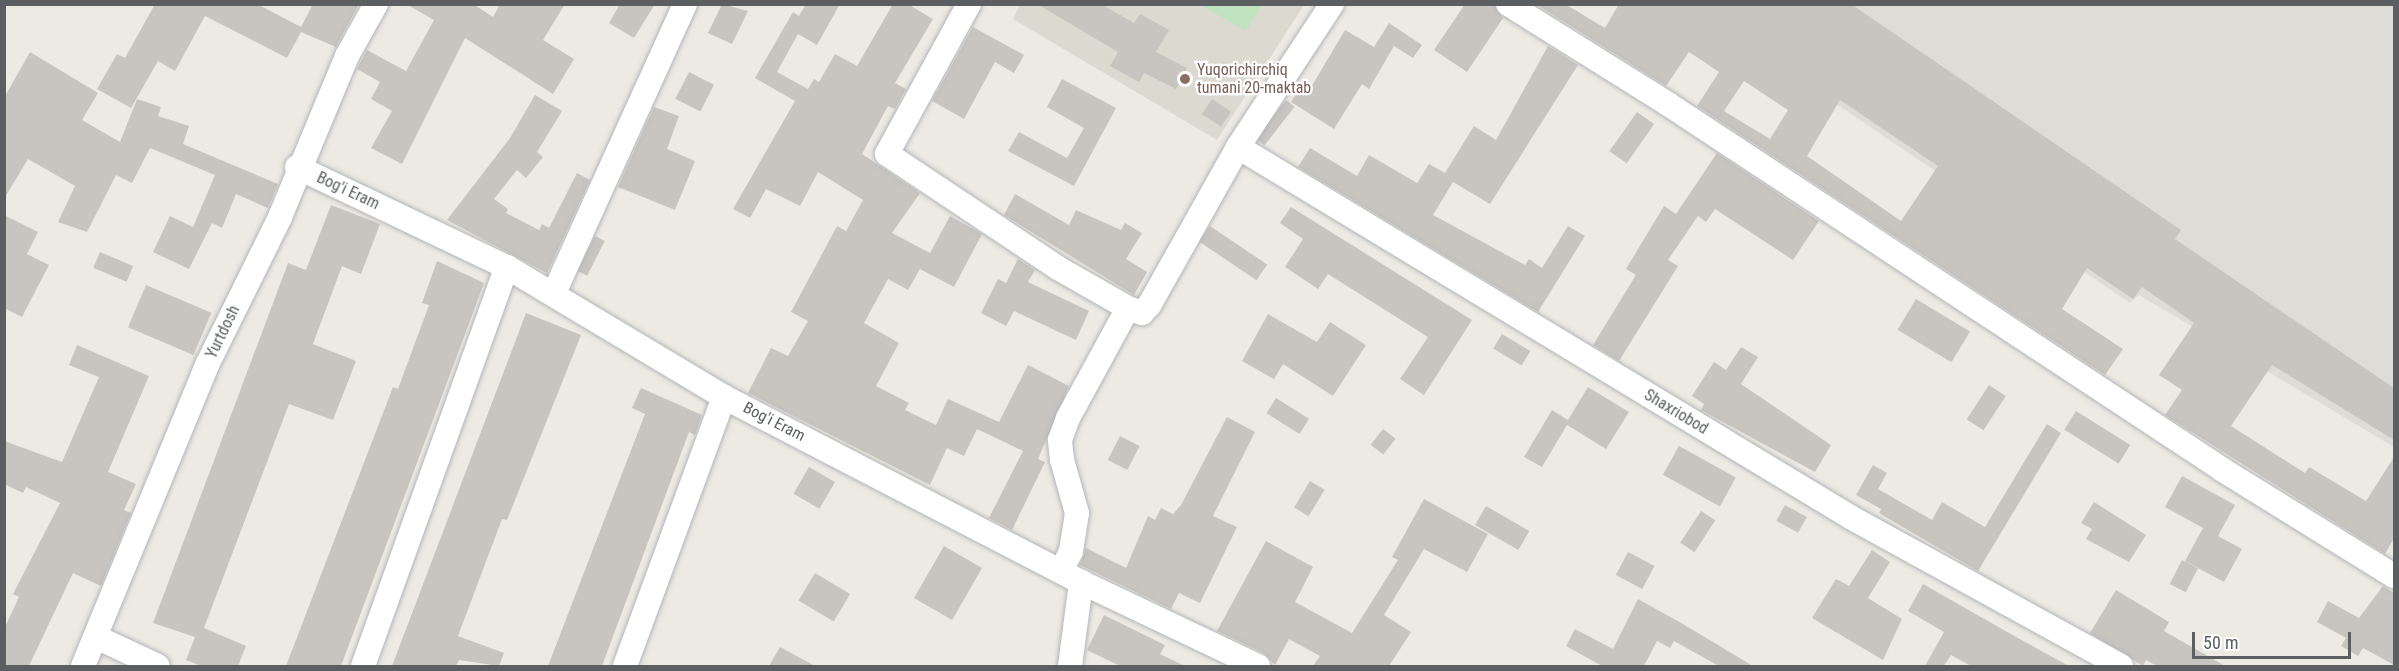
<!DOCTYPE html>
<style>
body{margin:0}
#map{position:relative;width:2399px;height:671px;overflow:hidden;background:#edeae3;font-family:"Roboto Condensed",sans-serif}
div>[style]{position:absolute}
.industrial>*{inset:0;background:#dedcd7}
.education>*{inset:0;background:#dcd9d1}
.green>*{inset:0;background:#c2e3c0}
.building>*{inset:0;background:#c8c5c0;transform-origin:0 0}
.roads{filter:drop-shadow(0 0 2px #b3b5b9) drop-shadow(0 0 2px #b3b5b9)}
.street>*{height:24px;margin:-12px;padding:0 12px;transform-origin:12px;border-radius:12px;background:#fff}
.dots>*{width:16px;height:16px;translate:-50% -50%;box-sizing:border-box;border:3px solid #fff;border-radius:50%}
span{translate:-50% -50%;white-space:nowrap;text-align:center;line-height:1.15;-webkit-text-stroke:4.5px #fff;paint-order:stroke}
.education-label{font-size:16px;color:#785e54}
.left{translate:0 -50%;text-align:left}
.street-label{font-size:16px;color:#5b5f62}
.frame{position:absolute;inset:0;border:6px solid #5b5f62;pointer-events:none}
.scale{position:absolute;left:2192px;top:632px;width:159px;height:27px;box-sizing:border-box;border:3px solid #5b5f62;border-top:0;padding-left:8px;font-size:18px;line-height:21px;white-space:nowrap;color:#5b5f62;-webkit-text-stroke:4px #fff;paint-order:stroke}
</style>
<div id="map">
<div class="industrial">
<i style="clip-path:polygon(1690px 5px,2394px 5px,2394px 447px,2139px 295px,2130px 303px)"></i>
</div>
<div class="education">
<i style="clip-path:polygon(1020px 4px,1304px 5px,1217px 140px,1013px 19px)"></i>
</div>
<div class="green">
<i style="clip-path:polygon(1200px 5px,1262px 5px,1246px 31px)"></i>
</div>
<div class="building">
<i style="clip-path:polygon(155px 4px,257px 4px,301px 27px,313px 4px,359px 4px,336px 47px,301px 32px,287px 58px,205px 16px,175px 71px,158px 61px,131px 108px,97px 89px,117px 54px,125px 58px)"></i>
<i style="clip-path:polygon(406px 4px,473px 4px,493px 17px,500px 4px,565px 4px,543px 40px,574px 59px,553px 94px,465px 38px,402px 164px,371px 148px,392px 111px,371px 99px,380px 82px,357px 69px,367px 50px,406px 71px,434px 20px)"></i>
<i style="clip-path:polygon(620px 4px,655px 4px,634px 38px,609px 23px)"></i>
<i style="clip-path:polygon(722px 4px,748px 11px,732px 44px,708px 33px)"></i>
<i style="clip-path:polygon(806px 4px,840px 4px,817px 45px,798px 34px,777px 72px,808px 89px,814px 79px,819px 82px,835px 54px,857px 66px,893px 4px,908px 4px,933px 19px,895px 83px,906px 89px,895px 109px,888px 106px,862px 154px,920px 193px,892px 233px,930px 253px,950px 216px,982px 234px,954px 287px,920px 269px,908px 290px,888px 279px,864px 323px,899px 343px,876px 386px,909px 403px,905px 410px,936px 425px,948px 399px,999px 422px,1028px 365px,1069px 386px,1038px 459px,1045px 462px,1012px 530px,989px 518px,1023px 451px,977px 429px,964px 456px,947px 448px,930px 485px,748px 393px,771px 348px,788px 356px,808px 321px,791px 312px,837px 226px,846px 231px,863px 200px,818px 172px,800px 206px,766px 189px,750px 218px,733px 209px,795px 101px,755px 78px,793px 12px,799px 16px)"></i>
<i style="clip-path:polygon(1037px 4px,1101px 4px,1134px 23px,1140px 14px,1169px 30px,1156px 52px,1187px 68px,1176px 89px,1144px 73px,1139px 82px,1110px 66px,1118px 52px)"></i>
<i style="clip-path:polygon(1465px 4px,1494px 4px,1503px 18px,1467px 72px,1434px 50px)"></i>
<i style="clip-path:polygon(evenodd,1536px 4px,1565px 4px,1605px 28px,1619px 4px,1851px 4px,2181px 230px,2175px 239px,2394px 388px,2394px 440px,2272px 365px,2231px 426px,2305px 473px,2309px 467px,2366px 501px,2394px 457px,2394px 538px,2385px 554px,2165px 415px,2182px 390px,2159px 375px,2194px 323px,2142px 287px,2133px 299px,2087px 268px,2062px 309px,2123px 349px,2105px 375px,1697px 106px,1719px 72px,1689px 52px,1666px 86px,1536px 4px,1744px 81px,1788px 110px,1770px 139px,1724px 111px,1744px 81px,1536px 4px,1840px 100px,1938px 166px,1901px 221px,1807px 156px,1840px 100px)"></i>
<i style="clip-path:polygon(1389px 23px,1422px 45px,1413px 58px,1394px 46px,1369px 89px,1362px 84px,1334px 129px,1291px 102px,1302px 84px,1310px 89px,1345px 30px,1374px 47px)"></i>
<i style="clip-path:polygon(973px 27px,1024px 55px,1014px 73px,995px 62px,964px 119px,932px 101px)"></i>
<i style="clip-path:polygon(1548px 46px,1578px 65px,1490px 204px,1453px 182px,1433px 215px,1525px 265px,1529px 259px,1542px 268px,1568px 226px,1585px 236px,1538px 312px,1298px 167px,1310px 148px,1357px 176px,1369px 155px,1417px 183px,1429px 164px,1445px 173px,1474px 126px,1496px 140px)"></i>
<i style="clip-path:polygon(30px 52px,98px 93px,82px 120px,120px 142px,137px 99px,161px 107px,158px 116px,189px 126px,183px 144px,278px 184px,268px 208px,236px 194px,222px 228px,212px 223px,189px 269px,153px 252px,170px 216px,193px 227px,215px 175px,150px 148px,132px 183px,116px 175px,87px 232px,58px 222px,75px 186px,28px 159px,4px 199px,4px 98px)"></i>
<i style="left:689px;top:72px;width:28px;height:30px;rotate:27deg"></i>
<i style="clip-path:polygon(1062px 79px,1116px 108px,1074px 186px,1008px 151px,1019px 132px,1067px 158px,1084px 128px,1047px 107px)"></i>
<i style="clip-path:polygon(535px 95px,562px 111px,537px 152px,543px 157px,526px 178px,517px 170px,494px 199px,508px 209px,506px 213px,539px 230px,542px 224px,549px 228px,577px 173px,590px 180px,547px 273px,447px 220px,510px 138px)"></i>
<i style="left:1212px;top:99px;width:23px;height:18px;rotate:34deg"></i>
<i style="left:1286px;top:100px;width:11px;height:49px;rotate:38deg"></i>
<i style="clip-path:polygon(654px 107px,679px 116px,667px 149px,695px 161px,675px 210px,618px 187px)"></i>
<i style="left:1637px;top:112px;width:21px;height:48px;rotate:35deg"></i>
<i style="clip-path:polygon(1717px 153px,1819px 221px,1793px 260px,1715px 209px,1706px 222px,1698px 216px,1668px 260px,1678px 266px,1619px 361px,1593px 345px,1636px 275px,1626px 269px,1664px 206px,1676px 214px)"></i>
<i style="clip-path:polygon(1015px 194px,1069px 225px,1076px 210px,1121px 230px,1125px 223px,1142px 233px,1126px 259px,1147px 272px,1134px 295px,1004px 215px)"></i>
<i style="clip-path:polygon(331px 205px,380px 224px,361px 274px,342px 266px,313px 344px,356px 361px,333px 420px,289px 404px,204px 628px,246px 646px,238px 666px,201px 666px,186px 660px,195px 637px,153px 623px,288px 263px,306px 270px)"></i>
<i style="clip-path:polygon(1291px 207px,1472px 320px,1424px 395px,1400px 379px,1428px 337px,1328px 274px,1318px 289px,1285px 267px,1303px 239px,1280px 223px)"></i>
<i style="clip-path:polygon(4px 215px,38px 232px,27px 254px,49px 265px,22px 317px,4px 308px)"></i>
<i style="left:1210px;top:226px;width:69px;height:19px;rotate:34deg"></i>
<i style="left:595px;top:236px;width:11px;height:39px;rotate:27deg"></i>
<i style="left:100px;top:252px;width:36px;height:17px;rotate:23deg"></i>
<i style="clip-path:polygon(1018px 259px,1035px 270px,1028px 282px,1089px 311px,1076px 340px,1014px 311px,1006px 326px,981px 313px,998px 279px,1006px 283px)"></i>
<i style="clip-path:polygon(437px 261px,484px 283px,461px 345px,341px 666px,286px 666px,393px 387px,398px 389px,429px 305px,422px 303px)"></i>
<i style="left:146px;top:285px;width:71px;height:46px;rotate:23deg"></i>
<i style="left:1916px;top:299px;width:63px;height:36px;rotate:31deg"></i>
<i style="clip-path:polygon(526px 313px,581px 335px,507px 520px,502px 519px,458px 636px,504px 653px,499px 666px,459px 660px,456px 666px,392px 666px)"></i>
<i style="clip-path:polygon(1268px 314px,1317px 342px,1330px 322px,1366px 345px,1333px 396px,1283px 364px,1274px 379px,1242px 361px)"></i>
<i style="left:1502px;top:334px;width:33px;height:17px;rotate:31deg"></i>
<i style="clip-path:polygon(77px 345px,149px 376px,108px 472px,136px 484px,124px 510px,131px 513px,101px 586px,73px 573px,29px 666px,4px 666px,4px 629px,19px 597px,13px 594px,60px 503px,26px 487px,23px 493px,4px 484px,4px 441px,62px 462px,99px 377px,69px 365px)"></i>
<i style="clip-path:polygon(1741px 347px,1758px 357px,1741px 384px,1831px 445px,1815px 472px,1701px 410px,1704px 404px,1692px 396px,1714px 362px,1726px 370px)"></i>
<i style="left:1989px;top:385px;width:20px;height:41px;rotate:33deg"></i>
<i style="clip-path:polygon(1588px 387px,1629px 412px,1606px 449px,1567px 425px,1542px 467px,1524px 457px,1552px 410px,1568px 420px)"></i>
<i style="clip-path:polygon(641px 388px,702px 415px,695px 435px,689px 432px,602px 666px,548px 666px,645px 414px,632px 408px)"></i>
<i style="left:1276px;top:398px;width:39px;height:18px;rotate:32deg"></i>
<i style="left:2076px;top:411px;width:64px;height:22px;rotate:32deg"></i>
<i style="clip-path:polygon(1227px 417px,1255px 432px,1213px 516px,1237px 527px,1200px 603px,1179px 593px,1171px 609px,1080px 565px,1086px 548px,1126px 568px,1148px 516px,1155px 520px,1161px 508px,1173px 514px,1181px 505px)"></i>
<i style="clip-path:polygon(2047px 424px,2061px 433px,1978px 571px,1879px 513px,1881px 509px,1856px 495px,1873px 465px,1887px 473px,1878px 489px,1932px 520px,1942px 502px,1985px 527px)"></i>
<i style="left:1383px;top:429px;width:16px;height:20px;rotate:38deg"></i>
<i style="left:1120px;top:436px;width:22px;height:27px;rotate:27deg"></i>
<i style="left:1679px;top:446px;width:65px;height:33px;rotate:29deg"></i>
<i style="left:809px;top:467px;width:30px;height:31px;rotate:30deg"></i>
<i style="clip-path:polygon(2182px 476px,2235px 505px,2218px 536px,2242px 549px,2224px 582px,2185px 561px,2203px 528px,2165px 507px)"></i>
<i style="left:1310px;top:481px;width:17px;height:31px;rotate:31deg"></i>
<i style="clip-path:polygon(1424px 499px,1488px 534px,1467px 572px,1424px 549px,1384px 615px,1411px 632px,1389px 666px,1313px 666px,1320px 656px,1289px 639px,1275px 665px,1264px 653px,1217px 631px,1266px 541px,1313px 567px,1295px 602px,1352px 633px,1398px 560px,1392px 557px)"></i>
<i style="clip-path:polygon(2094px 502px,2146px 535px,2129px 562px,2086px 539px,2092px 529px,2081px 523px)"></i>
<i style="left:1785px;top:505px;width:25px;height:18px;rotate:29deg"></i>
<i style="left:1486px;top:506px;width:50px;height:22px;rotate:30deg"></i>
<i style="left:1701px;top:511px;width:17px;height:38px;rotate:33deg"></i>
<i style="left:944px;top:546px;width:44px;height:60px;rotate:30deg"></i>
<i style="clip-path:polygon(1872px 550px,1890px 562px,1868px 598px,1902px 619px,1883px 660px,1812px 618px,1836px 579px,1849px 586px)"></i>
<i style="left:1628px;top:552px;width:30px;height:26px;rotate:28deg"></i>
<i style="left:2182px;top:560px;width:18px;height:27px;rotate:27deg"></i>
<i style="left:815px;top:573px;width:41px;height:32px;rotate:31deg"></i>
<i style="clip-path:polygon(1923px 584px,2016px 637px,2069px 666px,1971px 666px,1951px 655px,1944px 666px,1925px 666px,1944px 632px,1908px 611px)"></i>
<i style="clip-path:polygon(2383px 586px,2394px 593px,2394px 665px,2363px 648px,2358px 656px,2341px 646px,2346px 638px,2317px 622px,2328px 601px,2359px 618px)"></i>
<i style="clip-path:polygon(2116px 590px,2169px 622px,2164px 631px,2225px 666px,2157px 666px,2146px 660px,2143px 666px,2090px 633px)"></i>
<i style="clip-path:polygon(1638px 599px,1683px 624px,1753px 666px,1719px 666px,1674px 641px,1670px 648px,1657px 641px,1644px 666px,1602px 666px,1566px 646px,1575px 629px,1613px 649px)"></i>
<i style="clip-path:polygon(1104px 615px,1165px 645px,1160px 654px,1185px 666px,1120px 666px,1087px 650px)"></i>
<i style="clip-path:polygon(780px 647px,815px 666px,769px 666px)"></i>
</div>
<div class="roads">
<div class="street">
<i style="left:969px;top:4px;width:171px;rotate:118.7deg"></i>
<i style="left:887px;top:154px;width:206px;rotate:33.7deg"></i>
<i style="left:1058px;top:268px;width:81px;rotate:29.7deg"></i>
<i style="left:1508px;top:4px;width:189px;rotate:32deg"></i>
<i style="left:1668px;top:104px;width:665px;rotate:33.4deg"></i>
<i style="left:2223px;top:470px;width:201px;rotate:31.8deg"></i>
<i style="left:1238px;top:147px;width:717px;rotate:31.14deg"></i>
<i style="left:1852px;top:518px;width:307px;rotate:28.8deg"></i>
<i style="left:297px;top:167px;width:233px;rotate:25.5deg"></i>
<i style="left:507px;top:267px;width:253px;rotate:30.9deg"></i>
<i style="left:724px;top:397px;width:402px;rotate:27.4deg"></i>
<i style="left:1081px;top:582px;width:196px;rotate:25.4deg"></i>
<i style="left:554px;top:293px;width:317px;rotate:-65.6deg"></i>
<i style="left:1061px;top:571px;width:22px;rotate:-63deg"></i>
<i style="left:1071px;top:551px;width:38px;rotate:-81deg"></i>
<i style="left:1077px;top:513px;width:55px;rotate:-105.8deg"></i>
<i style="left:1062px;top:460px;width:20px;rotate:-96deg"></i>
<i style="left:1060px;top:440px;width:23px;rotate:-70deg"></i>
<i style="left:1068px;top:418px;width:125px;rotate:-61.4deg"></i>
<i style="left:1128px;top:308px;width:15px;rotate:20deg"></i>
<i style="left:1142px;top:313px;width:12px;rotate:-48deg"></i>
<i style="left:1150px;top:304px;width:180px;rotate:-60.7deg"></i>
<i style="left:1238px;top:147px;width:171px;rotate:-56.7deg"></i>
<i style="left:96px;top:637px;width:68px;rotate:25.1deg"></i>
<i style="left:83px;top:666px;width:326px;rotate:-67.6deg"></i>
<i style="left:207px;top:365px;width:165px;rotate:-63.7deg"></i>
<i style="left:280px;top:217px;width:174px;rotate:-67.4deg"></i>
<i style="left:347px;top:56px;width:60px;rotate:-60.9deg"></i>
<i style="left:363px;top:666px;width:424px;rotate:-70.2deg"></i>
<i style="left:625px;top:666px;width:287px;rotate:-69.8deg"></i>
<i style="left:1070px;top:666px;width:85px;rotate:-82.5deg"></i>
</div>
</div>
<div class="dots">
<i style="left:1185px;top:79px;background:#8d6e63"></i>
</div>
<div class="education-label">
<span class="left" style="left:1197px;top:79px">Yuqorichirchiq<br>tumani 20-maktab</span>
</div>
<div class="street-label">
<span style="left:348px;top:191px;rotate:25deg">Bog'i Eram</span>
<span style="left:223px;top:332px;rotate:-64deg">Yurtdosh</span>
<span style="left:1676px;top:412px;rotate:31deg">Shaxriobod</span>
<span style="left:774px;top:422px;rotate:27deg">Bog'i Eram</span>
</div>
<div class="frame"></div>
<div class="scale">50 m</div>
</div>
